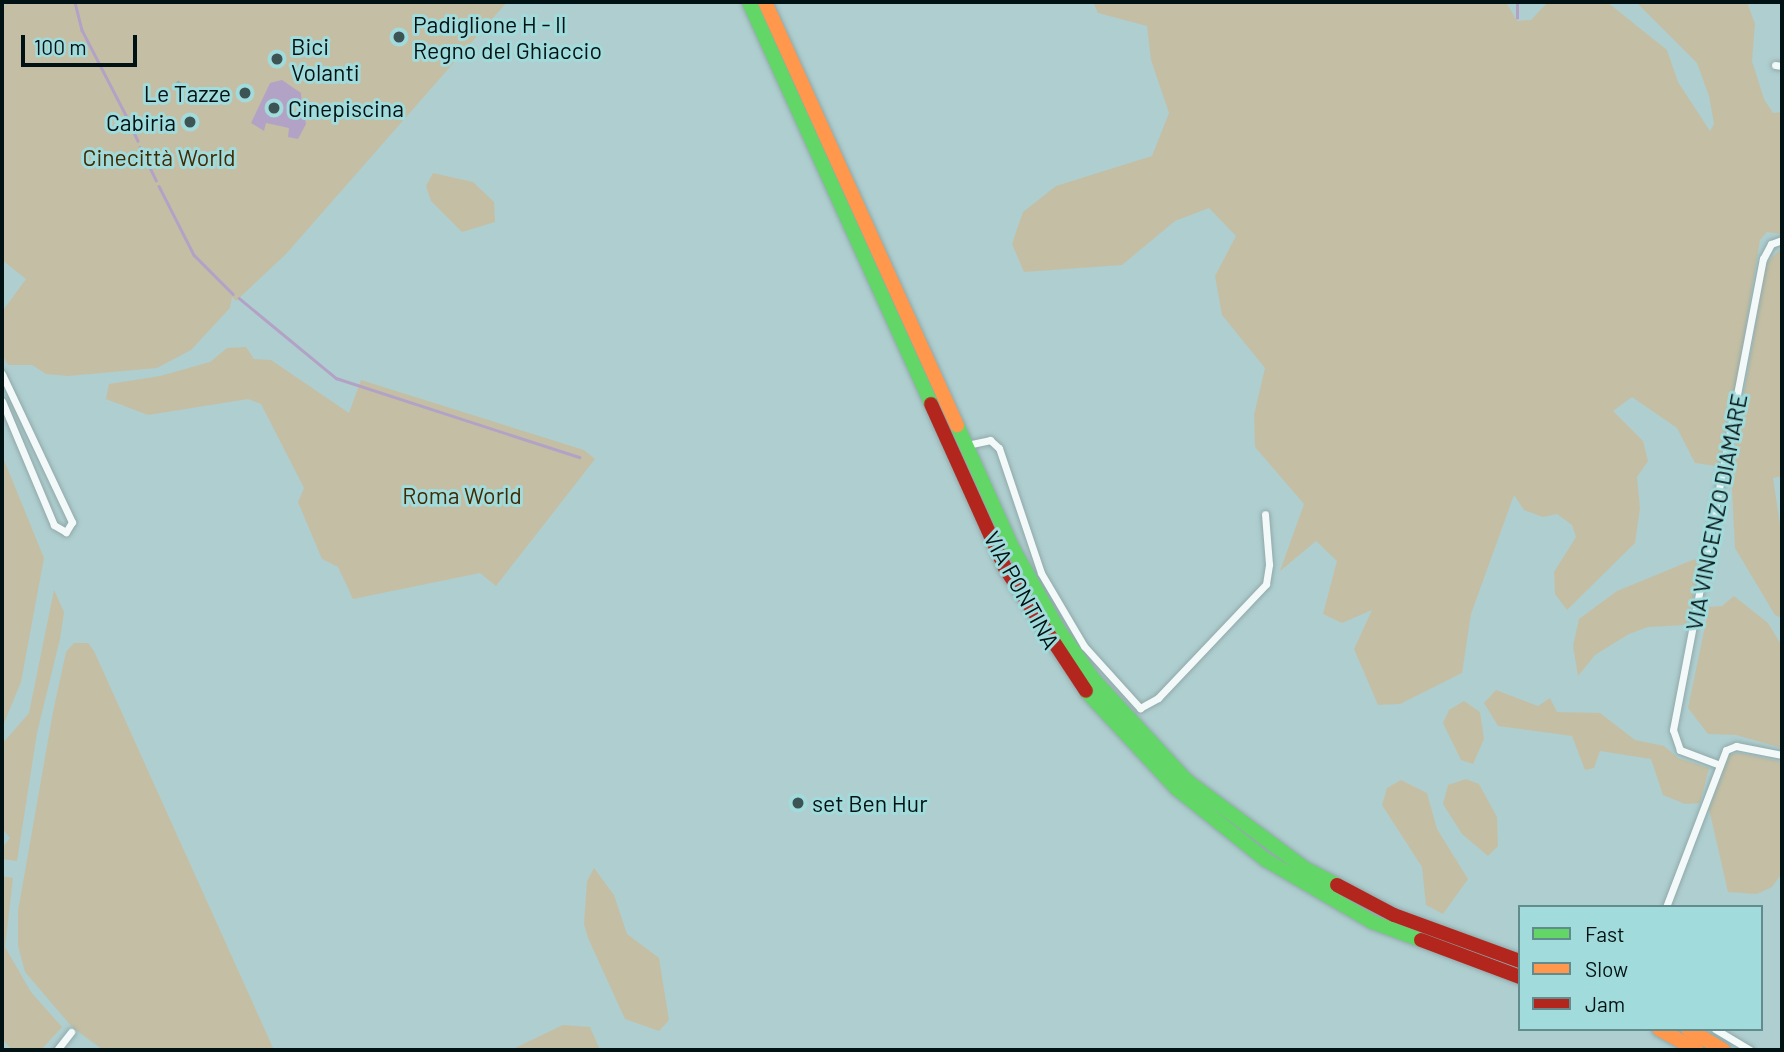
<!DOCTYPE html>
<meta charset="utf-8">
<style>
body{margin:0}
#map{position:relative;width:1784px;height:1052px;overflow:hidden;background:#afcecf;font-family:Barlow,sans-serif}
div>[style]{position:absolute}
.green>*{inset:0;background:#c4bfa4}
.water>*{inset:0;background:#b2a3c6}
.stream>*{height:2.5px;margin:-1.25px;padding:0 1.25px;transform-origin:1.25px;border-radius:1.25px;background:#b2a3c6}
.street-tunnel>*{height:7px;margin-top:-3.5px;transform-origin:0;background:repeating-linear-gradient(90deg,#95b2b3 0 7px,transparent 0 10.5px)}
.roads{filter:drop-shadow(0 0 2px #90a9aa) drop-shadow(0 0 2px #90a9aa)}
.street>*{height:7px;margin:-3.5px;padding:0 3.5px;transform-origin:3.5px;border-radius:3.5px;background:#f3f8f8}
.fast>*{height:14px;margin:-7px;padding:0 7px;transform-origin:7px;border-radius:7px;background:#63d668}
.slow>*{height:14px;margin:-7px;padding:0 7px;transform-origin:7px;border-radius:7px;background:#ff974d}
.jam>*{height:14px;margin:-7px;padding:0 7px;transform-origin:7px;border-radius:7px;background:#b3261e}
.dots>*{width:19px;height:19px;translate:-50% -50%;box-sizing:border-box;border:4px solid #a2dbdc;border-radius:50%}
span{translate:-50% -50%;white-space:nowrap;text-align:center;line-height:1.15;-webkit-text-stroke:6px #a2dbdc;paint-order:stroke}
.poi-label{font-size:23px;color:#001213}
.left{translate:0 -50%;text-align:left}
.right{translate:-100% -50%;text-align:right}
.park-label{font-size:23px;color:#412900}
.street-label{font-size:23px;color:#001213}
.frame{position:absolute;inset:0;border:4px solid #001213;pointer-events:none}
.legend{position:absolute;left:1518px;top:905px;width:245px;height:126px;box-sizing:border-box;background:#a2dbdc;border:2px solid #618b8c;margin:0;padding:9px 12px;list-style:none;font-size:21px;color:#001213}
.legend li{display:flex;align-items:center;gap:14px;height:35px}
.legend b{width:35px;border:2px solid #618b8c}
.scale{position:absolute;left:21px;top:35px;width:116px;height:32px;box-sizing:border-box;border:4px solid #001213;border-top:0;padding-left:9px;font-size:21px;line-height:24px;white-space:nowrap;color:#001213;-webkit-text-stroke:5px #a2dbdc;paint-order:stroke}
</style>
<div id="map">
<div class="green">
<i style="clip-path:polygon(8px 2px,507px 2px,286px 254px,236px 301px,232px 297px,230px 308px,191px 350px,157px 368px,68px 376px,46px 374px,32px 365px,8px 365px,2px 354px,4px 309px,26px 279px,2px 260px,2px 9px)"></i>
<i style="clip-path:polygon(1093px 2px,1506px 2px,1517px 21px,1531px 20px,1548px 2px,1607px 2px,1667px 50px,1678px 82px,1710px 131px,1714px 124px,1709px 96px,1697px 63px,1636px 2px,1747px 2px,1755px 24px,1752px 61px,1764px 99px,1773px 113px,1782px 112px,1782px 234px,1767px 232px,1760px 240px,1723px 467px,1695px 463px,1677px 428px,1632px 397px,1613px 411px,1643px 441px,1648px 461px,1637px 477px,1640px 508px,1635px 543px,1567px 610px,1555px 594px,1554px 572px,1576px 537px,1572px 525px,1557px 514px,1543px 517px,1524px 510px,1514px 495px,1471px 614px,1462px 673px,1400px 704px,1378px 705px,1354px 649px,1372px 610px,1342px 623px,1323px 614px,1337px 561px,1316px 541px,1280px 571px,1304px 504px,1255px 447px,1254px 415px,1265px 368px,1222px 315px,1215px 276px,1236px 236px,1209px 208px,1175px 221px,1122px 265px,1024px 272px,1012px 244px,1023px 212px,1056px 186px,1152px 156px,1169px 113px,1151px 60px,1147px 26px,1098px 13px)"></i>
<i style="clip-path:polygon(433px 173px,473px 182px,494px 202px,495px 222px,462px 232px,431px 201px,426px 186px)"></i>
<i style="clip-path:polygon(1782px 248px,1782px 476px,1773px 478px,1782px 538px,1782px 618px,1775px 615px,1735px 548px,1731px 470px,1766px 263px)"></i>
<i style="clip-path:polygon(246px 347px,254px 359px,271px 360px,349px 413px,361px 380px,584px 450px,595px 459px,496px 586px,480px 573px,353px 599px,338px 567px,322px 559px,298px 502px,304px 488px,261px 404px,248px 399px,148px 415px,106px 399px,109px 384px,160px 376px,210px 362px,227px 348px)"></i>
<i style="clip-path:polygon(2px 455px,44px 558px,21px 682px,2px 728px)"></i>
<i style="clip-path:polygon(1695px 559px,1700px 570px,1686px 625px,1648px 627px,1629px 634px,1595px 655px,1578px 676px,1573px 646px,1579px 619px,1617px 591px)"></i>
<i style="clip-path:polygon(54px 590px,64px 612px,60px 639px,37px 733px,17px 861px,2px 859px,2px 848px,10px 838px,2px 828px,2px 744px,29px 713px)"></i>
<i style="clip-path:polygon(1734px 596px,1768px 623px,1782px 646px,1782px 748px,1736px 735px,1708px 734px,1688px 708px,1709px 607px,1722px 606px)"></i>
<i style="clip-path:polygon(74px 643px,88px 643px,94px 651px,274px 1050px,103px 1050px,72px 1027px,25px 972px,18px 946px,18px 911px,53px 712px,66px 652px)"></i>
<i style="clip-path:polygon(1496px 690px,1538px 706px,1550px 698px,1557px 712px,1600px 713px,1635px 740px,1664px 746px,1678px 758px,1709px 768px,1700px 803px,1685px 804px,1663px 795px,1651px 759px,1600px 751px,1594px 768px,1585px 770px,1572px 736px,1498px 726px,1484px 703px)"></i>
<i style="clip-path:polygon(1464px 701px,1480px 712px,1484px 739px,1473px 764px,1461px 760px,1443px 723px,1449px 710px)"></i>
<i style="clip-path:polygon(1740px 753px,1782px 762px,1782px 873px,1772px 887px,1757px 894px,1728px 892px,1709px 809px,1730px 754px)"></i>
<i style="clip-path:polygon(1466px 779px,1479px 784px,1497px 817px,1498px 846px,1488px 856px,1462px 834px,1443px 804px,1448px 785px)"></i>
<i style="clip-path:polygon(1401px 780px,1427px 793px,1437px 829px,1468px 879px,1443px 914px,1426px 905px,1422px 867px,1382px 805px,1387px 788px)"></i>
<i style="clip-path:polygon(594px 868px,614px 895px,627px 934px,659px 958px,669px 1020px,659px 1031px,625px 1019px,588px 938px,584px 924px,587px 881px)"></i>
<i style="clip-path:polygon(2px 876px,13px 878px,5px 947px,31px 992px,62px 1027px,41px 1050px,12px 1050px,2px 1039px)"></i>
<i style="clip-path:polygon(563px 1025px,590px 1027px,600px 1050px,511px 1050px)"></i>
</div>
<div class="water">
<i style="clip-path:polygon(282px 80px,301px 93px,302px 106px,299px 102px,287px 109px,289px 114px,299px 115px,303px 109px,306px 124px,298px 139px,288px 137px,289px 128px,266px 123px,264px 131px,251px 123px,270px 83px)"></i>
</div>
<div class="stream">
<i style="left:75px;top:2px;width:29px;rotate:76deg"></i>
<i style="left:82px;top:30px;width:102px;rotate:62.7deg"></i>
<i style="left:1517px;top:18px;width:16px;rotate:-90deg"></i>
<i style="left:132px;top:128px;width:14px;rotate:65deg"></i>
<i style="left:140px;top:147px;width:37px;rotate:64deg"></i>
<i style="left:159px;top:186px;width:77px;rotate:63.1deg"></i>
<i style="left:194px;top:255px;width:55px;rotate:45deg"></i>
<i style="left:239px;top:298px;width:126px;rotate:39.5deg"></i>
<i style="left:336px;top:378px;width:256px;rotate:18deg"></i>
</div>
<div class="street-tunnel">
<i style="left:178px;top:85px;width:4px;rotate:-45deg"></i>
</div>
<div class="roads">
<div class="street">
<i style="left:1775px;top:65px;width:7px;rotate:8deg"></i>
<i style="left:2px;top:374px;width:164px;rotate:64.7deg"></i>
<i style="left:72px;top:522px;width:12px;rotate:121deg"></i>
<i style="left:66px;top:532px;width:14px;rotate:-150deg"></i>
<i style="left:54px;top:525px;width:134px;rotate:-112.8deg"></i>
<i style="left:967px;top:445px;width:24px;rotate:-12deg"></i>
<i style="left:990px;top:440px;width:12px;rotate:42deg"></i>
<i style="left:999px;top:448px;width:132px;rotate:71.4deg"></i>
<i style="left:1041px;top:573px;width:85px;rotate:59.5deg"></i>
<i style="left:1084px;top:646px;width:84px;rotate:47.9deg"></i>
<i style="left:1140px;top:708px;width:21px;rotate:-29deg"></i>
<i style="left:1158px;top:698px;width:157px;rotate:-46.5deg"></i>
<i style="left:1266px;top:584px;width:20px;rotate:-81deg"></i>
<i style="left:1269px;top:564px;width:50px;rotate:-94.6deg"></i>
<i style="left:1720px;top:765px;width:43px;rotate:-159.4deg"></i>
<i style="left:1680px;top:750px;width:21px;rotate:-109deg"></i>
<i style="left:1673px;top:730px;width:480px;rotate:-79.2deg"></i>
<i style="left:1763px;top:259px;width:17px;rotate:-62deg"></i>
<i style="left:1771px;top:244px;width:12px;rotate:-20deg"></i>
<i style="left:1666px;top:907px;width:168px;rotate:-69.1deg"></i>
<i style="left:1726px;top:750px;width:11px;rotate:-22deg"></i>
<i style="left:1736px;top:746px;width:47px;rotate:11.1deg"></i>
<i style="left:1715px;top:1029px;width:41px;rotate:31deg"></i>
<i style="left:57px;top:1050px;width:23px;rotate:-52deg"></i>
</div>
<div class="fast">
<i style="left:749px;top:2px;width:441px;rotate:65.6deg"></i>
<i style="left:957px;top:425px;width:134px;rotate:65.7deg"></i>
<i style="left:1012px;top:547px;width:94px;rotate:60.7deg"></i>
<i style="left:1058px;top:629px;width:62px;rotate:54.8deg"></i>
<i style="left:1094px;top:680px;width:136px;rotate:47.4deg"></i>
<i style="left:1186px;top:780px;width:149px;rotate:36.6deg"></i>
<i style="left:1306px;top:869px;width:35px;rotate:27deg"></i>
<i style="left:1086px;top:691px;width:134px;rotate:47.1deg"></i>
<i style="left:1177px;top:789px;width:114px;rotate:38.6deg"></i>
<i style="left:1266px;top:860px;width:123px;rotate:30.3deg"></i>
<i style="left:1372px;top:922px;width:52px;rotate:20.2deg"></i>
</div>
<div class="slow">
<i style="left:765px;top:2px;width:465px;rotate:65.6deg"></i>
<i style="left:1659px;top:1029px;width:43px;rotate:28.9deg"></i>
<i style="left:1688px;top:1029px;width:41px;rotate:31deg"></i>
</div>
<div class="jam">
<i style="left:931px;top:404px;width:180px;rotate:65.7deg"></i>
<i style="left:1005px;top:568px;width:147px;rotate:56.6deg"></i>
<i style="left:1337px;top:885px;width:64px;rotate:27.8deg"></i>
<i style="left:1394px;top:915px;width:134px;rotate:20.1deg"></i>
<i style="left:1421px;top:940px;width:106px;rotate:20.5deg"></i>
</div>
</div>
<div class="dots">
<i style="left:399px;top:37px;background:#3d5455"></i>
<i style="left:277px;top:59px;background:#3d5455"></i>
<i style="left:245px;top:93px;background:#3d5455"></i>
<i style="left:274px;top:108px;background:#3d5455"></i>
<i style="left:190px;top:122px;background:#3d5455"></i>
<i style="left:798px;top:803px;background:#3d5455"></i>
</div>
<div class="poi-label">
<span class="left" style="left:413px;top:37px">Padiglione H - Il<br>Regno del Ghiaccio</span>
<span class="left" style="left:291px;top:59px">Bici<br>Volanti</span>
<span class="right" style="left:231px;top:93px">Le Tazze</span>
<span class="left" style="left:288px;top:108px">Cinepiscina</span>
<span class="right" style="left:176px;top:122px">Cabiria</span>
<span class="left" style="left:812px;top:803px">set Ben Hur</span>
</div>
<div class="park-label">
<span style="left:159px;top:157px">Cinecittà World</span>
<span style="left:462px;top:495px">Roma World</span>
</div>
<div class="street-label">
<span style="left:1716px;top:512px;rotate:-79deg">VIA VINCENZO DIAMARE</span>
<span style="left:1022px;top:590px;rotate:61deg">VIA PONTINA</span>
</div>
<div class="frame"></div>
<ul class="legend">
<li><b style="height:9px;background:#63d668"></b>Fast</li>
<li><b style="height:9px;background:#ff974d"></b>Slow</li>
<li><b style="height:9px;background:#b3261e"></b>Jam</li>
</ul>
<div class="scale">100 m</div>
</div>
